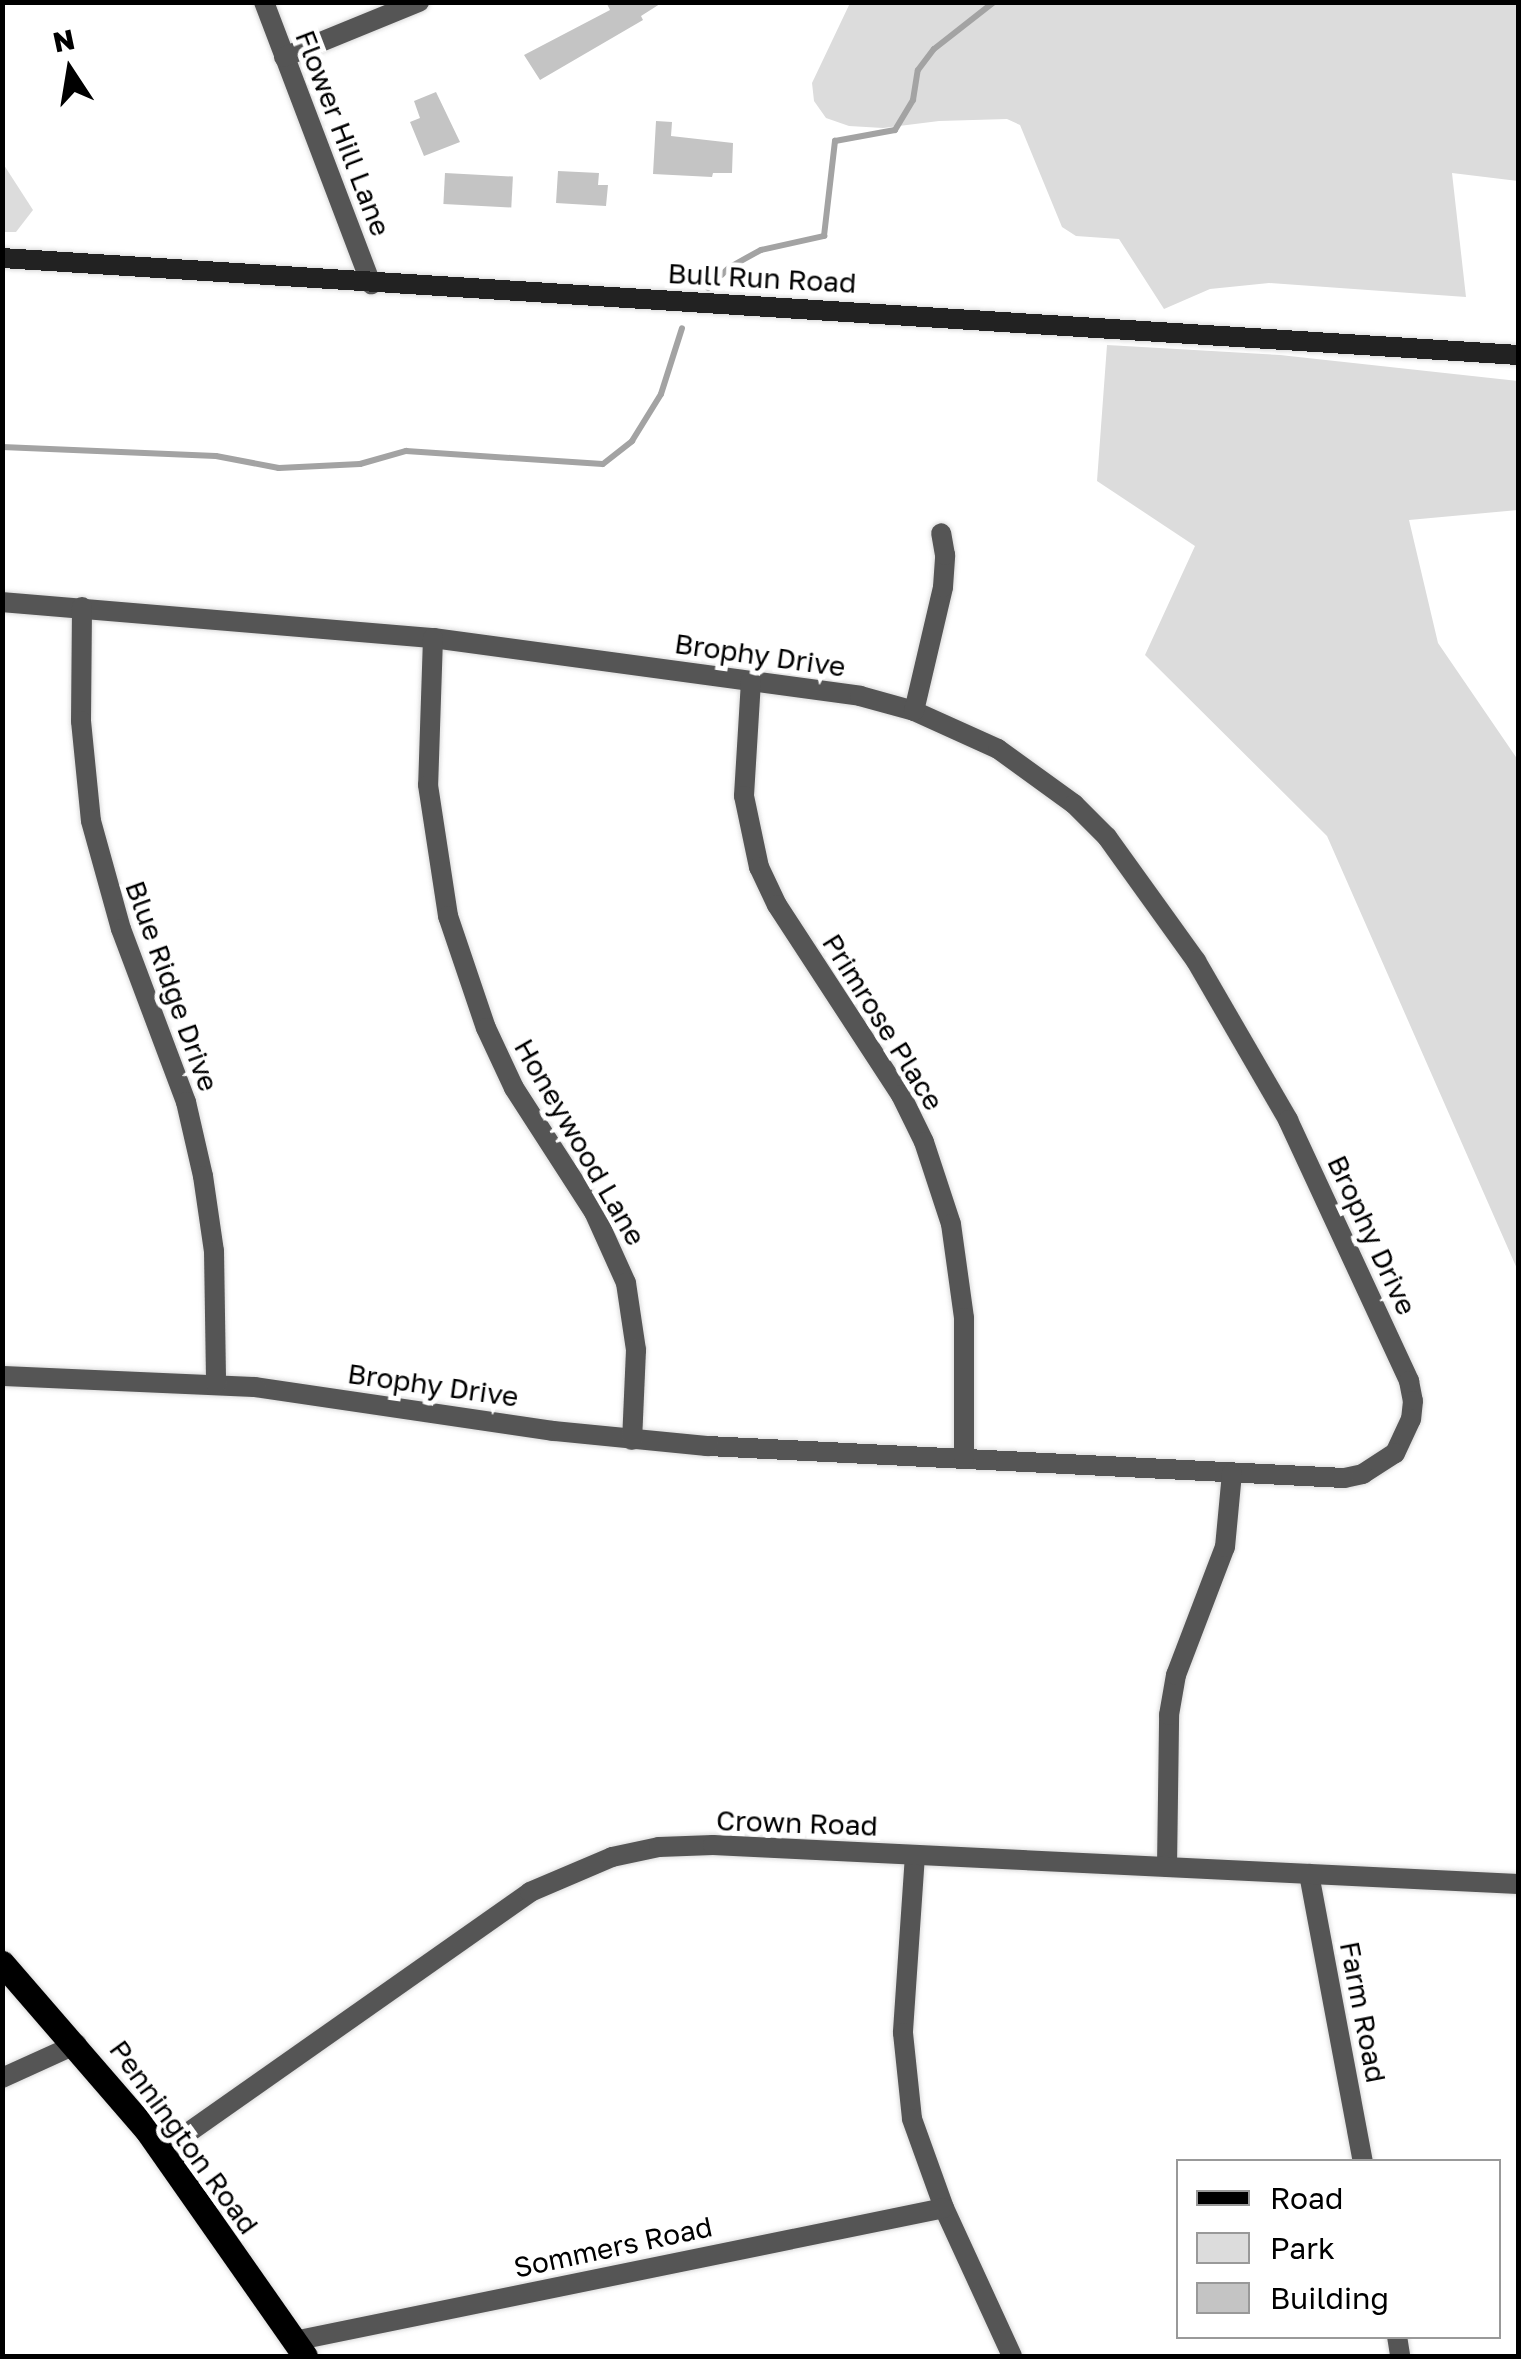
<!DOCTYPE html>
<style>
body{margin:0}
#map{position:relative;width:1521px;height:2359px;overflow:hidden;background:#fff;font-family:"Golos Text",sans-serif}
div>[style]{position:absolute}
.green>*{inset:0;background:#dcdcdc}
.stream>*{height:6px;margin:-3px;padding:0 3px;transform-origin:3px;border-radius:3px;background:#a3a3a3}
.building>*{inset:0;background:#c4c4c4;transform-origin:0 0}
.roads{filter:drop-shadow(0 0 2px #dbdbdb) drop-shadow(0 0 2px #dbdbdb)}
.street>*{height:20px;margin:-10px;padding:0 10px;transform-origin:10px;border-radius:10px;background:#555}
.secondary>*{height:20px;margin:-10px;padding:0 10px;transform-origin:10px;border-radius:10px;background:#222}
.primary>*{height:25px;margin:-12.5px;padding:0 12.5px;transform-origin:12.5px;border-radius:12.5px;background:#000}
span{translate:-50% -50%;white-space:nowrap;text-align:center;line-height:1.15;-webkit-text-stroke:10px #fff;paint-order:stroke}
.street-label{font-size:28px;color:#000}
.frame{position:absolute;inset:0;border:5px solid #000;pointer-events:none}
.legend{position:absolute;left:1176px;top:2159px;width:325px;height:180px;box-sizing:border-box;background:#fff;border:2px solid #999;margin:0;padding:12px 18px;list-style:none;font-size:30px;color:#000}
.legend li{display:flex;align-items:center;gap:20px;height:50px}
.legend b{width:50px;border:2px solid #999}
.north{position:absolute;left:20px;top:20px;width:100px;height:100px;-webkit-text-stroke:8px #fff;paint-order:stroke;rotate:348deg;font-size:28px;font-weight:700;line-height:40px;text-align:center;color:#000}
.north::after{content:'';display:block;margin:auto;width:35px;height:45px;background:#000;clip-path:polygon(50% 0,100% 100%,50% 72%,0 100%)}
</style>
<div id="map">
<div class="green">
<i style="clip-path:polygon(850px 3px,1518px 3px,1518px 181px,1452px 173px,1466px 297px,1269px 283px,1210px 289px,1164px 309px,1119px 239px,1076px 236px,1062px 227px,1020px 125px,1007px 119px,939px 121px,883px 128px,849px 126px,826px 118px,814px 101px,812px 83px)"></i>
<i style="clip-path:polygon(2px 162px,33px 210px,16px 232px,3px 232px)"></i>
<i style="clip-path:polygon(1107px 345px,1280px 355px,1518px 381px,1518px 510px,1409px 520px,1438px 643px,1518px 760px,1518px 1271px,1327px 836px,1145px 655px,1195px 546px,1097px 481px)"></i>
</div>
<div class="stream">
<i style="left:708px;top:288px;width:30px;rotate:-44deg"></i>
<i style="left:730px;top:267px;width:35px;rotate:-29deg"></i>
<i style="left:761px;top:250px;width:65px;rotate:-12.5deg"></i>
<i style="left:824px;top:236px;width:96px;rotate:-83.4deg"></i>
<i style="left:835px;top:141px;width:61px;rotate:-10.4deg"></i>
<i style="left:895px;top:130px;width:35px;rotate:-59deg"></i>
<i style="left:913px;top:100px;width:30px;rotate:-81deg"></i>
<i style="left:918px;top:70px;width:26px;rotate:-53deg"></i>
<i style="left:934px;top:49px;width:76px;rotate:-38.1deg"></i>
<i style="left:2px;top:447px;width:214px;rotate:2.4deg"></i>
<i style="left:216px;top:456px;width:64px;rotate:10.8deg"></i>
<i style="left:279px;top:468px;width:81px;rotate:-2.8deg"></i>
<i style="left:360px;top:464px;width:48px;rotate:-15.8deg"></i>
<i style="left:406px;top:451px;width:197px;rotate:3.8deg"></i>
<i style="left:603px;top:464px;width:37px;rotate:-38deg"></i>
<i style="left:632px;top:441px;width:55px;rotate:-58.3deg"></i>
<i style="left:661px;top:394px;width:69px;rotate:-72.3deg"></i>
</div>
<div class="building">
<i style="clip-path:polygon(606px 2px,663px 2px,641px 16px,643px 20px,540px 80px,524px 55px,610px 10px)"></i>
<i style="clip-path:polygon(436px 92px,460px 142px,424px 156px,410px 122px,420px 118px,414px 101px)"></i>
<i style="clip-path:polygon(656px 121px,672px 122px,671px 136px,733px 143px,732px 173px,713px 173px,712px 177px,653px 174px)"></i>
<i style="clip-path:polygon(558px 171px,599px 173px,598px 185px,608px 185px,606px 206px,556px 203px)"></i>
<i style="left:445px;top:173px;width:68px;height:31px;rotate:3deg"></i>
</div>
<div class="roads">
<div class="street">
<i style="left:264px;top:2px;width:302px;rotate:69.2deg"></i>
<i style="left:284px;top:57px;width:146px;rotate:-22.2deg"></i>
<i style="left:2px;top:602px;width:433px;rotate:4.8deg"></i>
<i style="left:433px;top:638px;width:431px;rotate:7.7deg"></i>
<i style="left:860px;top:696px;width:56px;rotate:15.5deg"></i>
<i style="left:914px;top:711px;width:92px;rotate:24.3deg"></i>
<i style="left:998px;top:749px;width:94px;rotate:35.9deg"></i>
<i style="left:1074px;top:804px;width:47px;rotate:45deg"></i>
<i style="left:1107px;top:837px;width:153px;rotate:54.3deg"></i>
<i style="left:1196px;top:961px;width:184px;rotate:59.9deg"></i>
<i style="left:1288px;top:1120px;width:288px;rotate:65.1deg"></i>
<i style="left:1409px;top:1381px;width:20px;rotate:79deg"></i>
<i style="left:1413px;top:1401px;width:18px;rotate:96deg"></i>
<i style="left:1411px;top:1419px;width:38px;rotate:115deg"></i>
<i style="left:1395px;top:1453px;width:38px;rotate:147deg"></i>
<i style="left:1363px;top:1474px;width:19px;rotate:168deg"></i>
<i style="left:1344px;top:1478px;width:638px;rotate:-177.12deg"></i>
<i style="left:707px;top:1446px;width:155px;rotate:-174.4deg"></i>
<i style="left:553px;top:1431px;width:301px;rotate:-171.6deg"></i>
<i style="left:255px;top:1387px;width:253px;rotate:-177.5deg"></i>
<i style="left:82px;top:607px;width:114px;rotate:90.5deg"></i>
<i style="left:81px;top:721px;width:100px;rotate:84.3deg"></i>
<i style="left:91px;top:821px;width:112px;rotate:74.5deg"></i>
<i style="left:121px;top:929px;width:185px;rotate:69.4deg"></i>
<i style="left:186px;top:1102px;width:76px;rotate:77.1deg"></i>
<i style="left:203px;top:1176px;width:76px;rotate:81.7deg"></i>
<i style="left:214px;top:1251px;width:133px;rotate:89.1deg"></i>
<i style="left:433px;top:638px;width:147px;rotate:91.9deg"></i>
<i style="left:428px;top:785px;width:133px;rotate:81.3deg"></i>
<i style="left:448px;top:916px;width:118px;rotate:71.3deg"></i>
<i style="left:486px;top:1028px;width:66px;rotate:65deg"></i>
<i style="left:514px;top:1088px;width:148px;rotate:57.2deg"></i>
<i style="left:594px;top:1212px;width:78px;rotate:65.7deg"></i>
<i style="left:626px;top:1283px;width:68px;rotate:81.5deg"></i>
<i style="left:636px;top:1350px;width:90px;rotate:92.5deg"></i>
<i style="left:751px;top:681px;width:115px;rotate:93.5deg"></i>
<i style="left:744px;top:796px;width:73px;rotate:78.1deg"></i>
<i style="left:759px;top:867px;width:42px;rotate:64.7deg"></i>
<i style="left:777px;top:905px;width:227px;rotate:56.9deg"></i>
<i style="left:901px;top:1095px;width:52px;rotate:63.9deg"></i>
<i style="left:924px;top:1142px;width:86px;rotate:71.8deg"></i>
<i style="left:951px;top:1224px;width:95px;rotate:82.1deg"></i>
<i style="left:964px;top:1318px;width:141px;rotate:90deg"></i>
<i style="left:914px;top:711px;width:127px;rotate:-76.8deg"></i>
<i style="left:943px;top:587px;width:32px;rotate:-86deg"></i>
<i style="left:945px;top:555px;width:22px;rotate:-100deg"></i>
<i style="left:915px;top:1855px;width:178px;rotate:93.9deg"></i>
<i style="left:903px;top:2033px;width:86px;rotate:84deg"></i>
<i style="left:912px;top:2119px;width:95px;rotate:70.2deg"></i>
<i style="left:944px;top:2208px;width:163px;rotate:65.3deg"></i>
<i style="left:1167px;top:1867px;width:152px;rotate:-89.2deg"></i>
<i style="left:1169px;top:1715px;width:41px;rotate:-80.1deg"></i>
<i style="left:1176px;top:1675px;width:137px;rotate:-69.1deg"></i>
<i style="left:1225px;top:1547px;width:74px;rotate:-84.6deg"></i>
<i style="left:1309px;top:1874px;width:293px;rotate:79.4deg"></i>
<i style="left:2px;top:2078px;width:82px;rotate:-24.4deg"></i>
<i style="left:162px;top:2151px;width:450px;rotate:-35.1deg"></i>
<i style="left:530px;top:1892px;width:89px;rotate:-23.1deg"></i>
<i style="left:612px;top:1857px;width:48px;rotate:-12deg"></i>
<i style="left:659px;top:1847px;width:54px;rotate:-2.1deg"></i>
<i style="left:713px;top:1845px;width:806px;rotate:2.77deg"></i>
<i style="left:1397px;top:2336px;width:20px;rotate:81deg"></i>
<i style="left:294px;top:2341px;width:663px;rotate:-11.56deg"></i>
</div>
<div class="secondary">
<i style="left:2px;top:258px;width:1519px;rotate:3.66deg"></i>
</div>
<div class="primary">
<i style="left:2px;top:1963px;width:220px;rotate:49.1deg"></i>
<i style="left:146px;top:2129px;width:277px;rotate:55deg"></i>
</div>
</div>
<div class="street-label">
<span style="left:343px;top:133px;rotate:69deg">Flower Hill Lane</span>
<span style="left:762px;top:278px;rotate:3deg">Bull Run Road</span>
<span style="left:760px;top:655px;rotate:8deg">Brophy Drive</span>
<span style="left:172px;top:986px;rotate:70deg">Blue Ridge Drive</span>
<span style="left:883px;top:1022px;rotate:58deg">Primrose Place</span>
<span style="left:580px;top:1142px;rotate:60deg">Honeywood Lane</span>
<span style="left:1372px;top:1235px;rotate:65deg">Brophy Drive</span>
<span style="left:433px;top:1385px;rotate:8deg">Brophy Drive</span>
<span style="left:797px;top:1823px;rotate:2deg">Crown Road</span>
<span style="left:1363px;top:2012px;rotate:79deg">Farm Road</span>
<span style="left:184px;top:2137px;rotate:54deg">Pennington Road</span>
<span style="left:613px;top:2247px;rotate:-12deg">Sommers Road</span>
</div>
<div class="frame"></div>
<ul class="legend">
<li><b style="height:12px;background:#000"></b>Road</li>
<li><b style="height:28px;background:#dcdcdc"></b>Park</li>
<li><b style="height:28px;background:#c4c4c4"></b>Building</li>
</ul>
<div class="north">N</div>
</div>
